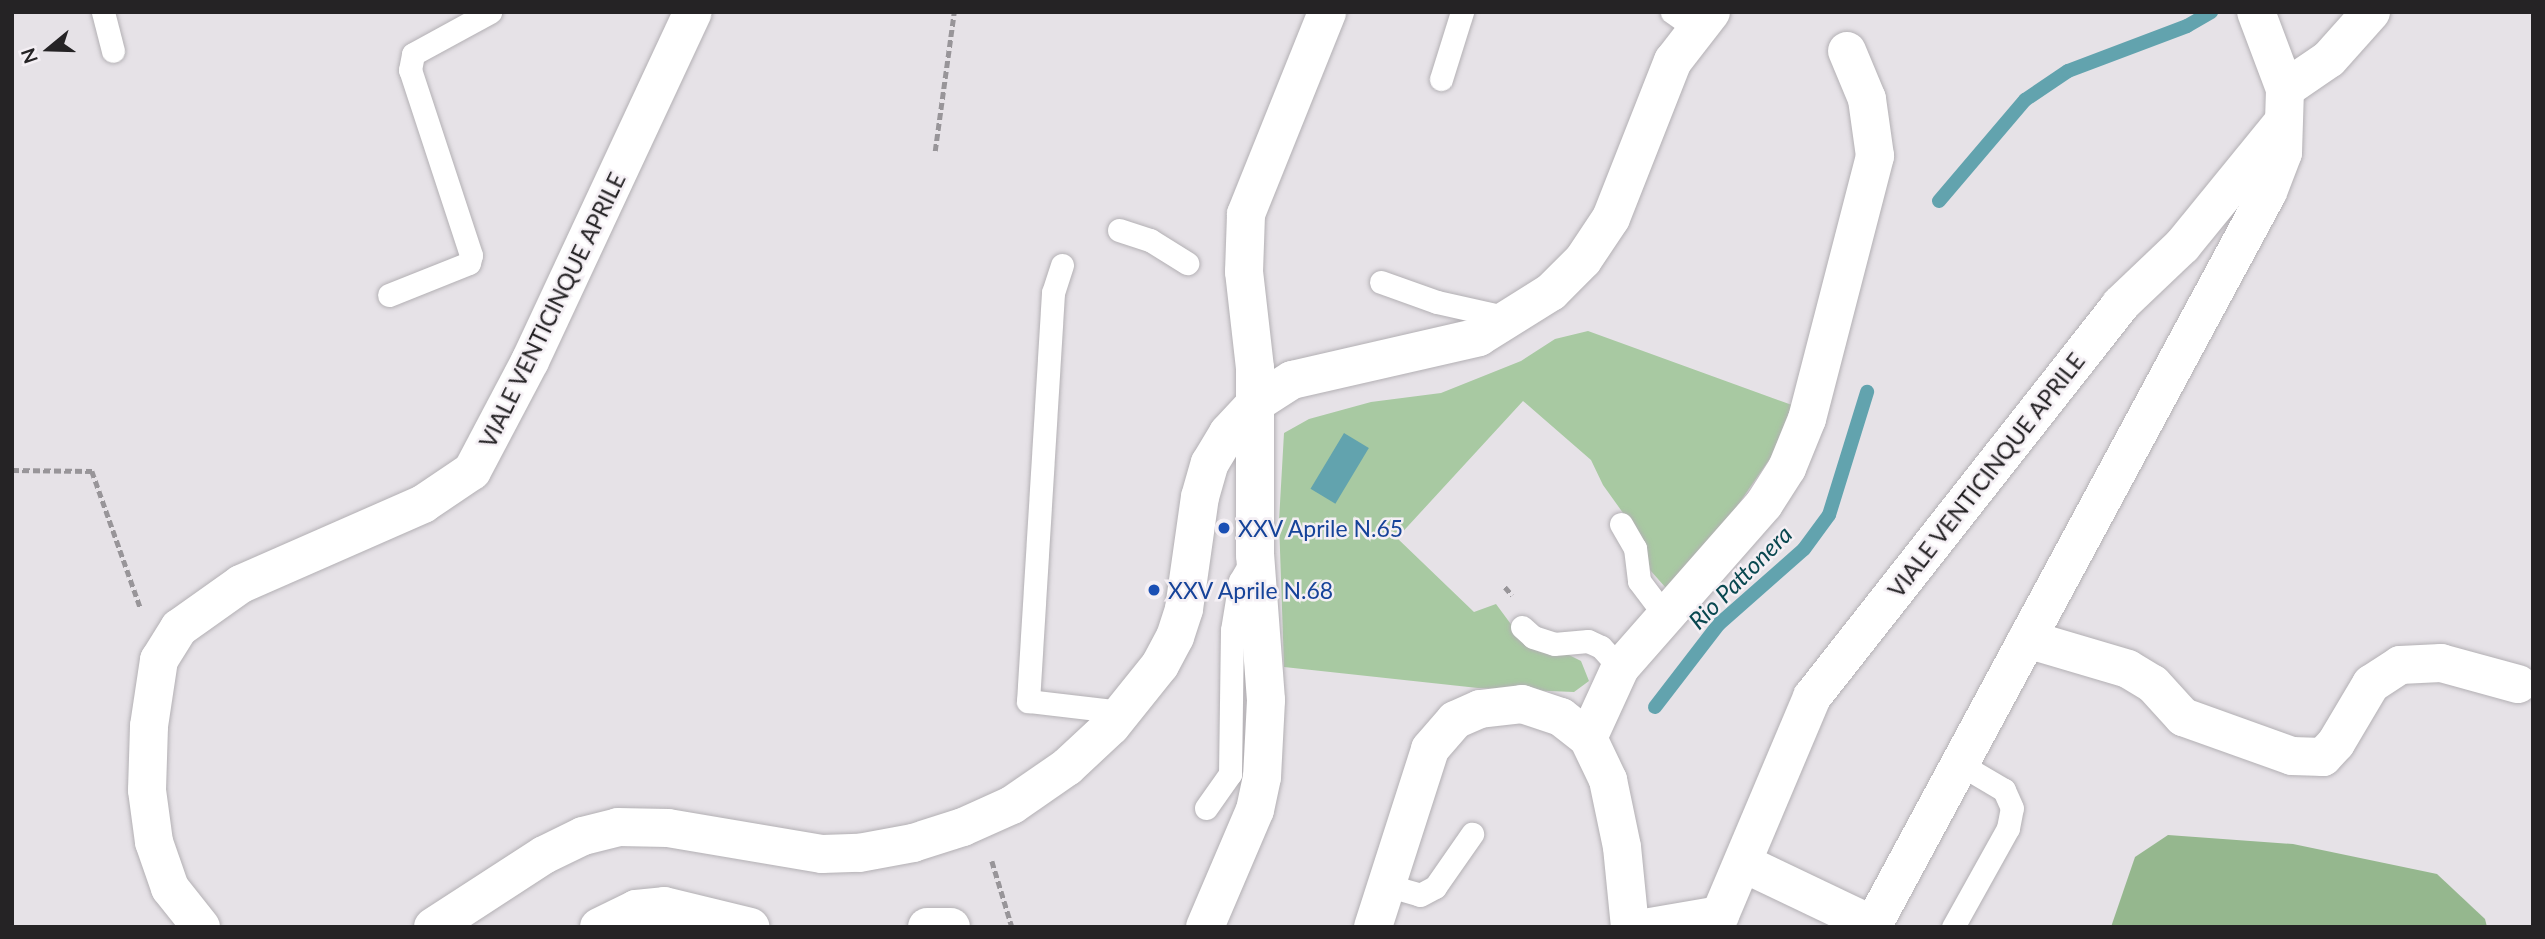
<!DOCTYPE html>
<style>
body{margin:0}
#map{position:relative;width:2545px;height:939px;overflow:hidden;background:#e6e2e7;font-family:Lato,sans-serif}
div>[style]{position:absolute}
.green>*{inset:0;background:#a8c9a2}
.forest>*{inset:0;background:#95b78e}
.water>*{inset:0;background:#62a3ae;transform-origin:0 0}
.stream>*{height:14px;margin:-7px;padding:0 7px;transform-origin:7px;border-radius:7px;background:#62a3ae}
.path>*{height:4.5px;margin-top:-2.25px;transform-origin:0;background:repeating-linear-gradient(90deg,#989599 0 7px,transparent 0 10.5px)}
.roads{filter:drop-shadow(0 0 2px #b3b0b4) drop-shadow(0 0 2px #b3b0b4)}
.lane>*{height:23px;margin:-11.5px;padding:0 11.5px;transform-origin:11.5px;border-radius:11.5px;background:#fff}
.street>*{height:38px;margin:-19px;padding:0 19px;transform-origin:19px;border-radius:19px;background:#fff}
.secondary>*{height:38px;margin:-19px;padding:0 19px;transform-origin:19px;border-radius:19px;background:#fff}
.dots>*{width:19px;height:19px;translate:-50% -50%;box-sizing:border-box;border:4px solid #f4eff4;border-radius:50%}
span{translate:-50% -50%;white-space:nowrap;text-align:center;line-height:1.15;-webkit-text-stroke:5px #f4eff4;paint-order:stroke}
.street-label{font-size:23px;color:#252325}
.transit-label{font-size:23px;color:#164399}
.left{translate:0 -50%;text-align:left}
.water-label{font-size:24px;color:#08474f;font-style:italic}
.frame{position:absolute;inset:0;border:14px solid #252325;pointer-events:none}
.north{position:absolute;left:14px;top:14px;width:70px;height:70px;-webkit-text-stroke:5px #f4eff4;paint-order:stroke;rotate:251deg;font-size:19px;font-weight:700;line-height:28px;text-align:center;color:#252325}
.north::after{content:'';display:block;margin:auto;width:24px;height:32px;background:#252325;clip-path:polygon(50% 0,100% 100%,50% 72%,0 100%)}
</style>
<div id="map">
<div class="green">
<i style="clip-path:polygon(1588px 331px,1792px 405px,1771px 457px,1720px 531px,1666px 588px,1650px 570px,1646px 545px,1603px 485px,1591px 460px,1523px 401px,1397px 538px,1474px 612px,1496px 604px,1513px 627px,1581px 661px,1589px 681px,1574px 692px,1478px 688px,1284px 667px,1279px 521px,1284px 433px,1309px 419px,1371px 402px,1441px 393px,1521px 361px,1555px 339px)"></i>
</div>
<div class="forest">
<i style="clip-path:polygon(2168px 835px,2293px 844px,2437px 874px,2485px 919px,2487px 927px,2111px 927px,2135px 857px)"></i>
</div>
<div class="water">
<i style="left:1344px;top:433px;width:29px;height:65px;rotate:31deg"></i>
</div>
<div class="stream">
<i style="left:1939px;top:201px;width:133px;rotate:-49.6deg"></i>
<i style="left:2025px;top:100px;width:52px;rotate:-34deg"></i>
<i style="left:2068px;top:71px;width:127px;rotate:-20.7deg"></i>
<i style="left:2187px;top:26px;width:28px;rotate:-30deg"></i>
<i style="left:1655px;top:707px;width:105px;rotate:-52.4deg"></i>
<i style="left:1719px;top:624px;width:113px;rotate:-41.4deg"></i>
<i style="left:1804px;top:549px;width:42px;rotate:-53.7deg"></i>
<i style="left:1829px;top:515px;width:129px;rotate:-72.8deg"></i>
</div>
<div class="path">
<i style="left:935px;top:151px;width:140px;rotate:-82.2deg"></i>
<i style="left:12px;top:470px;width:80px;rotate:0.7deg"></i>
<i style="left:92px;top:471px;width:146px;rotate:70.5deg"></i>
<i style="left:1505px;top:587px;width:11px;rotate:49deg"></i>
<i style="left:992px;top:861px;width:69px;rotate:73.1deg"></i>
</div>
<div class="roads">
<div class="lane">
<i style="left:103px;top:12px;width:40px;rotate:75.6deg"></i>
<i style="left:1672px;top:12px;width:28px;rotate:35deg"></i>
<i style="left:1441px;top:79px;width:70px;rotate:-72.6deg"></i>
<i style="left:1119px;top:230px;width:33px;rotate:18deg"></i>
<i style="left:1150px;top:240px;width:44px;rotate:31.9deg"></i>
<i style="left:1062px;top:265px;width:29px;rotate:108deg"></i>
<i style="left:1053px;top:293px;width:409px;rotate:93.5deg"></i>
<i style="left:1028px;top:701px;width:95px;rotate:6.7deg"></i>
<i style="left:1381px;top:282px;width:59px;rotate:19.7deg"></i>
<i style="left:1437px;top:302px;width:78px;rotate:12.6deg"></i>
<i style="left:389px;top:295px;width:86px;rotate:-21.8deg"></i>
<i style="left:469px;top:263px;width:8px;rotate:-76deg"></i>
<i style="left:471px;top:255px;width:195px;rotate:-108.2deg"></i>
<i style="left:410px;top:70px;width:16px;rotate:-79deg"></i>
<i style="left:413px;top:54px;width:88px;rotate:-28.6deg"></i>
<i style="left:1621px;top:524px;width:28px;rotate:60deg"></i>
<i style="left:1635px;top:548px;width:33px;rotate:83deg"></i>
<i style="left:1639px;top:581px;width:46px;rotate:52.9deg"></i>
<i style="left:1522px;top:627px;width:15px;rotate:42deg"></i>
<i style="left:1533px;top:637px;width:22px;rotate:18deg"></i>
<i style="left:1554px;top:644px;width:34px;rotate:-5deg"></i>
<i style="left:1588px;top:641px;width:14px;rotate:25deg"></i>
<i style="left:1601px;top:647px;width:28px;rotate:48deg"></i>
<i style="left:1206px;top:808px;width:42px;rotate:-54.8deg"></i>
<i style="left:1230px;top:774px;width:144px;rotate:-89.2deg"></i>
<i style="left:1232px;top:630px;width:50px;rotate:-80.7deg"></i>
<i style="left:1240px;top:581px;width:20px;rotate:-60deg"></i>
<i style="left:1386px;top:885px;width:35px;rotate:16deg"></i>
<i style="left:1420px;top:895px;width:17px;rotate:-28deg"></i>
<i style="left:1435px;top:887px;width:65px;rotate:-55.1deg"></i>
<i style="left:1953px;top:927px;width:113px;rotate:-60.9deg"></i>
<i style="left:2008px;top:828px;width:20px;rotate:-79deg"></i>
<i style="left:2012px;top:808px;width:20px;rotate:-114deg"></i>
<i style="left:2004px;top:790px;width:51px;rotate:-149.4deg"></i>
</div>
<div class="street">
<i style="left:2285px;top:89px;width:53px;rotate:-34.3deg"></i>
<i style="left:2329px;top:59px;width:63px;rotate:-48.2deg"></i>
<i style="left:2027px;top:639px;width:105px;rotate:16.5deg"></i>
<i style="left:2128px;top:669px;width:29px;rotate:31deg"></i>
<i style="left:2153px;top:684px;width:45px;rotate:47.7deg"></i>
<i style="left:2183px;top:717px;width:116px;rotate:19.7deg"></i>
<i style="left:2292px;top:756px;width:31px;rotate:2deg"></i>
<i style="left:2323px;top:757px;width:19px;rotate:-47deg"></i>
<i style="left:2336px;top:743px;width:69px;rotate:-59.3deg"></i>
<i style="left:2371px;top:684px;width:35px;rotate:-33deg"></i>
<i style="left:2400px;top:665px;width:41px;rotate:-2.8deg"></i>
<i style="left:2441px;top:663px;width:80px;rotate:15.3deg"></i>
<i style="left:1588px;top:738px;width:77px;rotate:-65.4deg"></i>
<i style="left:1620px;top:668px;width:218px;rotate:-48.7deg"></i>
<i style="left:1764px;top:504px;width:43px;rotate:-57.4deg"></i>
<i style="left:1787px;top:468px;width:53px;rotate:-67.8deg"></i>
<i style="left:1807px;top:419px;width:272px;rotate:-75.5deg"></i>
<i style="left:1875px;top:156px;width:58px;rotate:-98deg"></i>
<i style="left:1867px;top:99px;width:52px;rotate:-112.6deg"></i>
<i style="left:1745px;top:864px;width:142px;rotate:25.5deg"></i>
<i style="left:599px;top:927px;width:41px;rotate:-25.9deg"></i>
<i style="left:636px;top:909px;width:28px;rotate:-6deg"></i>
<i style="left:664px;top:906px;width:89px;rotate:13.7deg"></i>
<i style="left:927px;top:927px;width:24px"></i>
<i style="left:1205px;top:927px;width:127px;rotate:-66.9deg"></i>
<i style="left:1255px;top:810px;width:34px;rotate:-78deg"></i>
<i style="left:1262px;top:777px;width:77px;rotate:-87deg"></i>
<i style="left:1266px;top:700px;width:145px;rotate:-94.3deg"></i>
<i style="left:1255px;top:555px;width:187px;rotate:-90deg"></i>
<i style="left:1255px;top:368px;width:97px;rotate:-96.5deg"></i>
<i style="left:1244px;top:272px;width:58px;rotate:-88deg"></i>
<i style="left:1246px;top:214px;width:218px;rotate:-68.1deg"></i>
<i style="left:1373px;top:927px;width:187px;rotate:-72.2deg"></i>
<i style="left:1430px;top:749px;width:38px;rotate:-49deg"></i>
<i style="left:1455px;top:720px;width:27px;rotate:-24deg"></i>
<i style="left:1480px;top:709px;width:42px;rotate:-6.8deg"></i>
<i style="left:1522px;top:704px;width:41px;rotate:18.4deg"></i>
<i style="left:1561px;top:717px;width:34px;rotate:38deg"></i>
<i style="left:1588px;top:738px;width:47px;rotate:64.5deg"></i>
<i style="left:1608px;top:780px;width:68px;rotate:78.2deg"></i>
<i style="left:1622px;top:847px;width:80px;rotate:84.3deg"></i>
<i style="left:1650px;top:927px;width:71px;rotate:-9.7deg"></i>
<i style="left:1720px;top:915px;width:237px;rotate:-67.1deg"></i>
<i style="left:1812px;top:697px;width:499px;rotate:-51.8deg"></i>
<i style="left:2120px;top:305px;width:86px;rotate:-43.6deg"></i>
<i style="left:2182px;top:246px;width:160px;rotate:-50.8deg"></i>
</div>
<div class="secondary">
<i style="left:201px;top:927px;width:50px;rotate:-128.5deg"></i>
<i style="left:170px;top:888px;width:49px;rotate:-109.2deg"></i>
<i style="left:154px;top:842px;width:52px;rotate:-97.7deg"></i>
<i style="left:147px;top:790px;width:64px;rotate:-88.2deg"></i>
<i style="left:149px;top:726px;width:67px;rotate:-81.4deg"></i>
<i style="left:159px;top:660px;width:38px;rotate:-58deg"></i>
<i style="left:179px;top:628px;width:76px;rotate:-35.4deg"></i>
<i style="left:241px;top:584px;width:199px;rotate:-23.7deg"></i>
<i style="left:423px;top:504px;width:59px;rotate:-34deg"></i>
<i style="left:472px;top:471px;width:124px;rotate:-62.2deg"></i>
<i style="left:530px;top:361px;width:385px;rotate:-65deg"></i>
<i style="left:433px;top:927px;width:132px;rotate:-33deg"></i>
<i style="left:544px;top:855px;width:43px;rotate:-26deg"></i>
<i style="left:583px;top:836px;width:36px;rotate:-14deg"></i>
<i style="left:618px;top:827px;width:50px;rotate:1.1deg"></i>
<i style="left:668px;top:828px;width:156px;rotate:9.6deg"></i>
<i style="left:822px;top:854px;width:37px;rotate:-2deg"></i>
<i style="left:859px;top:853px;width:55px;rotate:-10.5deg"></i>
<i style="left:913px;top:843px;width:52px;rotate:-17.7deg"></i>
<i style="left:963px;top:827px;width:54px;rotate:-24.2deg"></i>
<i style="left:1012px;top:805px;width:67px;rotate:-34.6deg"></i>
<i style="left:1067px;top:767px;width:60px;rotate:-43deg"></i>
<i style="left:1111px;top:726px;width:78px;rotate:-51.2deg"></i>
<i style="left:1160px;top:665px;width:32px;rotate:-62deg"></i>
<i style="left:1175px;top:637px;width:29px;rotate:-72deg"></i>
<i style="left:1184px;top:609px;width:113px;rotate:-81.9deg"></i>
<i style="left:1200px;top:497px;width:35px;rotate:-74deg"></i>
<i style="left:1210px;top:463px;width:35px;rotate:-59deg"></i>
<i style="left:1228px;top:433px;width:41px;rotate:-47deg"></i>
<i style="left:1256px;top:403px;width:43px;rotate:-32.6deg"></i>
<i style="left:1292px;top:380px;width:192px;rotate:-12.9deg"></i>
<i style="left:1479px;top:337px;width:85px;rotate:-32deg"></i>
<i style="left:1551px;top:292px;width:45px;rotate:-45deg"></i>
<i style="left:1583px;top:260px;width:50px;rotate:-56.3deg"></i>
<i style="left:1611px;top:218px;width:169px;rotate:-68.5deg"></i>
<i style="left:1673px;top:61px;width:62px;rotate:-52.2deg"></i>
<i style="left:1872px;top:927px;width:835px;rotate:-61.69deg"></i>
<i style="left:2268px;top:192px;width:42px;rotate:-69deg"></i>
<i style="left:2283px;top:153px;width:64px;rotate:-88.2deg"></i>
<i style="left:2285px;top:89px;width:82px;rotate:-110.6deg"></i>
</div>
</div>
<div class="dots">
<i style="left:1224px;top:528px;background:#1a4fb4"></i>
<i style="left:1154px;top:590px;background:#1a4fb4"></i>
</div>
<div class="street-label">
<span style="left:552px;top:310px;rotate:-64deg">VIALE VENTICINQUE APRILE</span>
<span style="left:1986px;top:475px;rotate:-52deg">VIALE VENTICINQUE APRILE</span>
</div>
<div class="transit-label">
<span class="left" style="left:1238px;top:528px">XXV Aprile N.65</span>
<span class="left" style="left:1168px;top:590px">XXV Aprile N.68</span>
</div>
<div class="water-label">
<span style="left:1740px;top:577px;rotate:-45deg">Rio Pattonera</span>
</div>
<div class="frame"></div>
<div class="north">N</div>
</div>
